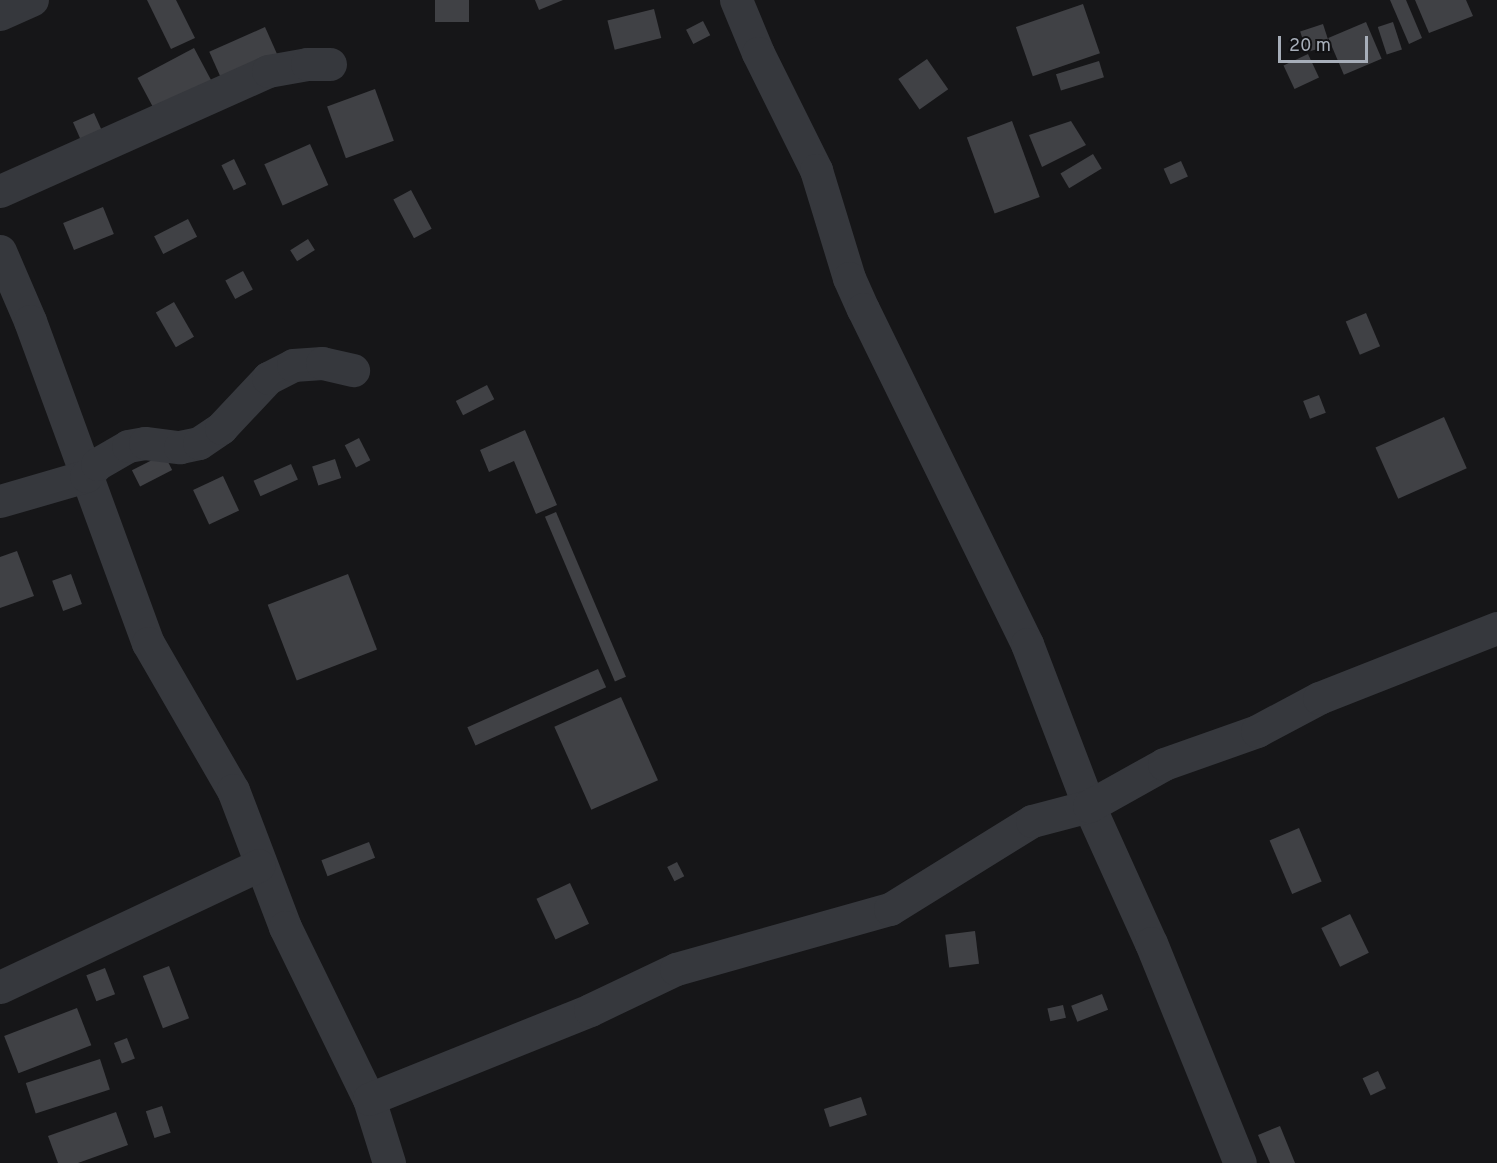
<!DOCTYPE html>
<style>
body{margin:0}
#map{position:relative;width:1497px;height:1163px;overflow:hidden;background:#161618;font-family:Overpass,sans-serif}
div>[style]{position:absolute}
.building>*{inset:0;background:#404145;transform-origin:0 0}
.minor>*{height:33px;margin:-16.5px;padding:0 16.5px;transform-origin:16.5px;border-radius:16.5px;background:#36383d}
span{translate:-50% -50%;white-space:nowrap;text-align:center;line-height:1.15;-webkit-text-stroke:4.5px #111113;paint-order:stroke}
.scale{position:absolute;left:1278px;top:36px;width:90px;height:27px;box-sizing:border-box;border:3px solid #a7aeb9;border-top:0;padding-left:8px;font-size:18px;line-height:21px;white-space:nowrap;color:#a7aeb9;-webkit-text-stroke:4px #111113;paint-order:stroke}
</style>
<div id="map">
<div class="building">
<i style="clip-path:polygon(147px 0,176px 0,195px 38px,171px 49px)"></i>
<i style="left:435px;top:0;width:34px;height:22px"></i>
<i style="clip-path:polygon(535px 0,563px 0,539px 10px)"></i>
<i style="clip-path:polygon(1390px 0,1406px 0,1422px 38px,1409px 44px)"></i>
<i style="clip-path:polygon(1415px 0,1466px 0,1473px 16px,1429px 33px)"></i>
<i style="left:1083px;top:4px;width:52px;height:71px;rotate:71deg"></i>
<i style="left:654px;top:9px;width:30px;height:48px;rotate:76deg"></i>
<i style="left:703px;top:21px;width:16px;height:19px;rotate:63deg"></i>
<i style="left:1366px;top:22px;width:40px;height:41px;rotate:67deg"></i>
<i style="left:1393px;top:22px;width:29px;height:16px;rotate:72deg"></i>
<i style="left:1323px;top:24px;width:22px;height:24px;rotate:72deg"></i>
<i style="left:265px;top:27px;width:37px;height:61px;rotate:66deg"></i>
<i style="left:194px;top:48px;width:40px;height:64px;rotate:62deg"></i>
<i style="left:1308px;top:54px;width:26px;height:27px;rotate:65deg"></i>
<i style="left:927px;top:59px;width:37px;height:35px;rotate:55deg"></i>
<i style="left:1099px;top:61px;width:17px;height:45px;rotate:73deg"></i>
<i style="left:375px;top:89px;width:55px;height:51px;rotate:70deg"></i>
<i style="left:94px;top:113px;width:22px;height:23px;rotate:66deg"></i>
<i style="left:1012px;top:121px;width:81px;height:48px;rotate:70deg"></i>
<i style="clip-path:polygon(1071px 121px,1086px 145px,1042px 167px,1029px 135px)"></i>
<i style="left:310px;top:144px;width:45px;height:50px;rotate:66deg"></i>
<i style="left:1093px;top:154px;width:17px;height:38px;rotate:59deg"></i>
<i style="left:234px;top:159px;width:28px;height:14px;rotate:64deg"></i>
<i style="left:1181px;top:161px;width:17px;height:19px;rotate:66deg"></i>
<i style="left:411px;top:190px;width:44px;height:20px;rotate:62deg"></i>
<i style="left:103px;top:207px;width:29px;height:43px;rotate:68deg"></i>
<i style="left:188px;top:219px;width:20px;height:38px;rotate:63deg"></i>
<i style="left:308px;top:239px;width:13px;height:21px;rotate:58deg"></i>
<i style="left:243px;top:271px;width:21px;height:20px;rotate:62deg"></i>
<i style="left:174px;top:302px;width:40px;height:21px;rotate:60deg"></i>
<i style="left:1366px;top:313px;width:36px;height:22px;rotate:67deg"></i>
<i style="left:487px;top:385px;width:16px;height:35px;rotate:63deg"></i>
<i style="left:1319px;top:395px;width:19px;height:17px;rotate:69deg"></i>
<i style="left:1444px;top:417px;width:56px;height:75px;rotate:66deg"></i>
<i style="clip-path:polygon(525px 430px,557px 505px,536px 514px,514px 461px,489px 472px,480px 450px)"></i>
<i style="left:359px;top:438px;width:25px;height:16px;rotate:63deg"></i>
<i style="left:164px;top:454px;width:18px;height:36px;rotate:63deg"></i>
<i style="left:335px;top:459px;width:20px;height:24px;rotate:72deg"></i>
<i style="left:291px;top:464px;width:17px;height:41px;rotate:66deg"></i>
<i style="left:223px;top:476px;width:38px;height:33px;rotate:65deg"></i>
<i style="left:556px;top:512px;width:179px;height:12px;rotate:67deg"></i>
<i style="clip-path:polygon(17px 551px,34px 596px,0 608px,0 557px)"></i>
<i style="left:71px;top:574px;width:32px;height:20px;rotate:70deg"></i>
<i style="left:348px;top:574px;width:81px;height:86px;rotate:69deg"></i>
<i style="left:598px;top:669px;width:20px;height:143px;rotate:66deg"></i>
<i style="left:621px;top:697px;width:91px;height:73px;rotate:66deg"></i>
<i style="left:1299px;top:828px;width:58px;height:32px;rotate:67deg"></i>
<i style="left:369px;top:842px;width:17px;height:51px;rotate:69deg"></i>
<i style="left:677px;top:862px;width:16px;height:11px;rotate:63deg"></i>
<i style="left:570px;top:883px;width:45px;height:37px;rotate:65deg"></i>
<i style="left:1350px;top:914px;width:43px;height:32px;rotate:64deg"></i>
<i style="left:975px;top:931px;width:33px;height:30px;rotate:83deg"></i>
<i style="left:169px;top:966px;width:56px;height:28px;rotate:69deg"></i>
<i style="left:105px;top:968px;width:28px;height:20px;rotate:69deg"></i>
<i style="left:1102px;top:994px;width:17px;height:33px;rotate:69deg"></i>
<i style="left:1063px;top:1005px;width:13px;height:16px;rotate:77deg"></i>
<i style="left:77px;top:1008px;width:40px;height:78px;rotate:69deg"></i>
<i style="left:127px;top:1038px;width:22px;height:14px;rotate:69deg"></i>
<i style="left:100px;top:1059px;width:32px;height:78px;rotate:72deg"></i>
<i style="left:1378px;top:1071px;width:19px;height:17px;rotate:65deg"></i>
<i style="left:861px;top:1097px;width:19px;height:39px;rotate:72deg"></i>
<i style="left:162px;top:1106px;width:28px;height:17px;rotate:72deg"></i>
<i style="clip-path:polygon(116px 1112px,128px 1145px,78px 1163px,58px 1163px,48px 1136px)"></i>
<i style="clip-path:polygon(1280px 1126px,1295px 1163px,1270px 1163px,1258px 1135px)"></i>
</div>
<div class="minor">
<i style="left:736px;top:0;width:57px;rotate:67.5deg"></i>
<i style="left:758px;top:53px;width:131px;rotate:63.6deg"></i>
<i style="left:816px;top:170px;width:113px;rotate:73deg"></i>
<i style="left:849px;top:278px;width:34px;rotate:66deg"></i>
<i style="left:863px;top:309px;width:373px;rotate:63.9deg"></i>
<i style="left:1027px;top:644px;width:173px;rotate:69.1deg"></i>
<i style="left:1089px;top:806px;width:150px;rotate:65.7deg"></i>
<i style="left:1151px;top:943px;width:237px;rotate:68deg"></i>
<i style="left:0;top:14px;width:35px;rotate:-24deg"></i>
<i style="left:0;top:191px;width:294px;rotate:-24.1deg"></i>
<i style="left:268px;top:71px;width:40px;rotate:-10deg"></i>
<i style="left:307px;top:64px;width:23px"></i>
<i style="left:0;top:251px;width:76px;rotate:66.8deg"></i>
<i style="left:30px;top:321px;width:343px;rotate:69.9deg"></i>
<i style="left:148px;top:643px;width:170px;rotate:60deg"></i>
<i style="left:233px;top:790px;width:147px;rotate:69.2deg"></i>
<i style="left:285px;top:927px;width:191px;rotate:64deg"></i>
<i style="left:369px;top:1099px;width:67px;rotate:72.6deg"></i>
<i style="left:0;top:501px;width:90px;rotate:-16.2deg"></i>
<i style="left:86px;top:476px;width:16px;rotate:-47deg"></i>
<i style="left:97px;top:464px;width:36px;rotate:-30deg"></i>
<i style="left:128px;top:446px;width:17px;rotate:-10deg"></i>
<i style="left:145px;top:443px;width:35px;rotate:7deg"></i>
<i style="left:180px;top:447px;width:19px;rotate:-12deg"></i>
<i style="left:199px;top:443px;width:27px;rotate:-34deg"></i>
<i style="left:221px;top:428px;width:69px;rotate:-46.8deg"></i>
<i style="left:268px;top:378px;width:28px;rotate:-27deg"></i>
<i style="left:293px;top:365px;width:29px;rotate:-4deg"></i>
<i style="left:322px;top:363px;width:32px;rotate:13deg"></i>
<i style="left:0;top:987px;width:286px;rotate:-25.2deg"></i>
<i style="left:369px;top:1099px;width:238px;rotate:-21.9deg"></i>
<i style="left:590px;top:1010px;width:95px;rotate:-25.5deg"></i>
<i style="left:676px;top:969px;width:222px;rotate:-15.7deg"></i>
<i style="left:890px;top:909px;width:167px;rotate:-31.8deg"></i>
<i style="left:1032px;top:821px;width:59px;rotate:-14.7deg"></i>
<i style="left:1089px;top:806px;width:86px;rotate:-29.2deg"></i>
<i style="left:1164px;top:764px;width:99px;rotate:-19.5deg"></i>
<i style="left:1257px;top:731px;width:70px;rotate:-28deg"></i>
<i style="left:1319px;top:698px;width:191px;rotate:-21.5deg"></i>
</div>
<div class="scale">20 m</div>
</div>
